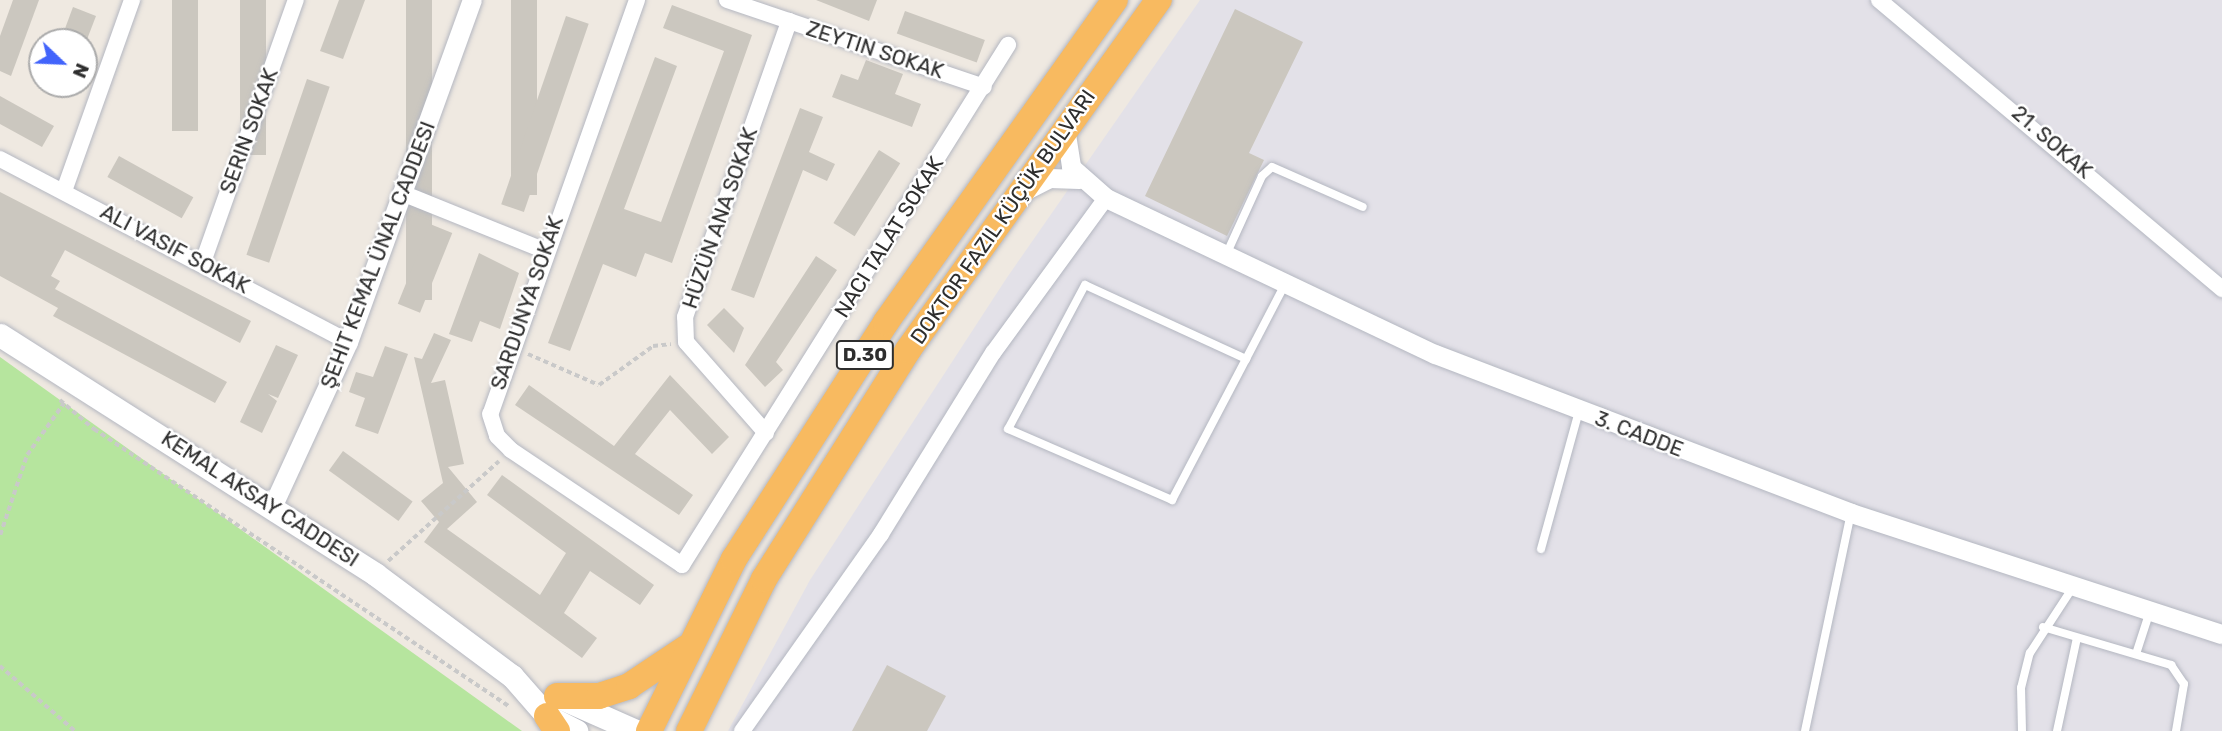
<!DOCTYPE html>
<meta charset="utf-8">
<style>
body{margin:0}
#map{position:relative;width:2222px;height:731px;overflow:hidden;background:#efe9e1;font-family:Rubik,sans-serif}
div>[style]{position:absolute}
.industrial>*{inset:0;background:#e3e1e8}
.green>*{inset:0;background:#b6e59e}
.building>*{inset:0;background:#cbc7bf;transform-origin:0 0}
.path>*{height:3.5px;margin-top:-1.75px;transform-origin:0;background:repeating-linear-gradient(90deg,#c9c9c9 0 5px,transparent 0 8.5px)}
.roads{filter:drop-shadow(0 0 2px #b4b7c1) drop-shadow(0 0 2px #b4b7c1)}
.service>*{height:8px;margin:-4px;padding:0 4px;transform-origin:4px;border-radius:4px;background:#fff}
.minor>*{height:16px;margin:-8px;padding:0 8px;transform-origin:8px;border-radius:8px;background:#fff}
.tertiary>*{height:19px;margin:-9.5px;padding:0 9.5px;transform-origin:9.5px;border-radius:9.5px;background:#fff}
.secondary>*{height:23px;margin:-11.5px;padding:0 11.5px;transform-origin:11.5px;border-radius:11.5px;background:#fff}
.trunk>*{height:26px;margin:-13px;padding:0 13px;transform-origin:13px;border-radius:13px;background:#f8ba60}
span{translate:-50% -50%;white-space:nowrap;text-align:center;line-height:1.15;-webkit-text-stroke:5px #fff;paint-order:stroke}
.shield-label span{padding:2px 5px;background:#fff;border:2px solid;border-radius:5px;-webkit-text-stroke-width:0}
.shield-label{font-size:19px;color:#2e2e2e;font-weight:700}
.street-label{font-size:21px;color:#2e2e2e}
.north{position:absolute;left:28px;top:28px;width:70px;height:70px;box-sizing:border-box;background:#fff;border:2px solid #ababab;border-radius:50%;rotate:113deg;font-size:19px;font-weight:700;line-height:28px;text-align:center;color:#2e2e2e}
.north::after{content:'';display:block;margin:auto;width:24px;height:32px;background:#4264fb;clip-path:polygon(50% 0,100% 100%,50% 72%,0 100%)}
</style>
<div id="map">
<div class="industrial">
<i style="clip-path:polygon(1200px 0,2222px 0,2222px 731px,728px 731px,810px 580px,1006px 279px)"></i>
</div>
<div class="green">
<i style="clip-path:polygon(0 357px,522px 731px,0 731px)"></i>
</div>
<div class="building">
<i style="clip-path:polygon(13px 0,39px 0,11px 76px,0 71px,0 36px)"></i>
<i style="left:172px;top:0;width:26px;height:131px"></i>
<i style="left:240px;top:0;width:26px;height:155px"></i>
<i style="clip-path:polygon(339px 0,365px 0,343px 59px,320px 51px)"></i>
<i style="left:406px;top:0;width:26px;height:300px"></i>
<i style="left:511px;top:0;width:26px;height:195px"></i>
<i style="clip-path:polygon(816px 0,877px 0,869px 21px)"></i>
<i style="clip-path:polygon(672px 5px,752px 35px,672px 263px,645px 253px,636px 277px,603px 264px,570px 351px,548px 343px,655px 57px,677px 66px,624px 209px,661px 222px,724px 51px,663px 28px)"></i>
<i style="clip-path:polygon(73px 7px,96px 16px,86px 42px,60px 42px)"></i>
<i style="clip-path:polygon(1235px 9px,1303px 42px,1249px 153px,1264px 160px,1227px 236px,1145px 196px)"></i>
<i style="left:905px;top:11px;width:85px;height:24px;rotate:20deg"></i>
<i style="left:566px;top:16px;width:24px;height:199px;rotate:19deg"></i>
<i style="clip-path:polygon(866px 60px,903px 74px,895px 94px,921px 104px,912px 127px,832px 97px,841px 74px,858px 80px)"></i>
<i style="left:307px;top:79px;width:24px;height:186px;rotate:19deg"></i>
<i style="clip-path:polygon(0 96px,54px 126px,42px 147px,0 124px)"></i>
<i style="clip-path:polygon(800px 108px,823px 117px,809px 152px,835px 164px,827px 181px,803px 170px,754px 298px,731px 290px)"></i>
<i style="left:879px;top:150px;width:25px;height:86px;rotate:32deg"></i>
<i style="left:119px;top:156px;width:85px;height:24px;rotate:29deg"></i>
<i style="clip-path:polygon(0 192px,251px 321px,240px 343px,65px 250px,51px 276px,60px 281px,55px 289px,227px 382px,215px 403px,53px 316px,58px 308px,0 276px)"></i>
<i style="left:430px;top:224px;width:24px;height:86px;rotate:22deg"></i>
<i style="clip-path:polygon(479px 253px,519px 273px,500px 329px,480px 321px,472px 342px,449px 334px)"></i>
<i style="clip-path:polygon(816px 256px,837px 270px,776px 362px,783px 370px,765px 387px,745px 365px)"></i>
<i style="clip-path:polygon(724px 308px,744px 328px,734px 353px,707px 325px)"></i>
<i style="clip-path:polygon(434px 333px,451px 340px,431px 383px,445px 380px,464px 464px,448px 467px,477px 502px,447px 529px,540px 595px,566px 553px,487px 495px,502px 475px,654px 585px,640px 605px,590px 571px,564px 613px,597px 638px,582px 658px,424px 542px,439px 522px,421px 501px,443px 483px,414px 357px,422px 359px)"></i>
<i style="clip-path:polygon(276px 345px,298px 355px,278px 398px,268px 394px,277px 401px,262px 433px,240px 422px)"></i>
<i style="clip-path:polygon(385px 346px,408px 354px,378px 434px,355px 426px,365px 398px,349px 392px,356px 372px,373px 377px)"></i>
<i style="clip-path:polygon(670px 375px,729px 437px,712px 454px,670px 410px,635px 454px,693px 495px,679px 515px,515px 405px,529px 385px,614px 446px)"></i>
<i style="left:343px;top:451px;width:86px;height:24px;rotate:36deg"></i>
<i style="clip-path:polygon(887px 665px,946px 696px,927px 731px,852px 731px)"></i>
</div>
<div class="path">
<i style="left:528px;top:354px;width:77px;rotate:23.6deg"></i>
<i style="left:599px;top:385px;width:67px;rotate:-35.8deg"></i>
<i style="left:653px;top:346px;width:18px;rotate:-6deg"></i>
<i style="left:60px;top:400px;width:45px;rotate:40.5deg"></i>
<i style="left:94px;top:429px;width:500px;rotate:33.75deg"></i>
<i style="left:0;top:535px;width:84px;rotate:-71.4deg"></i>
<i style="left:27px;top:455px;width:64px;rotate:-54.6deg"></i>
<i style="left:388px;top:561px;width:149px;rotate:-42deg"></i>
<i style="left:0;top:666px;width:99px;rotate:40.9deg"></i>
</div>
<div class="roads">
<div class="service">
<i style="left:1226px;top:255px;width:87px;rotate:-65.5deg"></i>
<i style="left:1262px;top:176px;width:13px;rotate:-42deg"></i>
<i style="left:1272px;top:167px;width:99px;rotate:23.7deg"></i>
<i style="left:1246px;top:359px;width:177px;rotate:-155.3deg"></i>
<i style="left:1085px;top:285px;width:163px;rotate:118.1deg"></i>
<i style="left:1008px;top:429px;width:179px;rotate:23.4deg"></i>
<i style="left:1172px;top:500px;width:159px;rotate:-62.3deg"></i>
<i style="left:1246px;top:359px;width:85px;rotate:-62.5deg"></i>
<i style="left:1541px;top:549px;width:143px;rotate:-74.6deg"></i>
<i style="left:2043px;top:627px;width:134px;rotate:16.5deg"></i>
<i style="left:2171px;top:665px;width:23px;rotate:56deg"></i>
<i style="left:2184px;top:684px;width:48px;rotate:99.7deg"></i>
<i style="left:2136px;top:654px;width:45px;rotate:-72deg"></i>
<i style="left:1805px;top:731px;width:223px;rotate:-78.1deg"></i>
<i style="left:2022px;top:731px;width:43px;rotate:-91.3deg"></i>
<i style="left:2021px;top:688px;width:36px;rotate:-76deg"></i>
<i style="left:2030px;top:653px;width:79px;rotate:-56.9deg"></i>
<i style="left:2057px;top:731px;width:95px;rotate:-77.9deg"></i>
</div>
<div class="minor">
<i style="left:637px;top:0;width:439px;rotate:109.5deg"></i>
<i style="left:490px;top:414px;width:23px;rotate:72deg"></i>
<i style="left:497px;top:436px;width:20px;rotate:45deg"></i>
<i style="left:511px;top:450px;width:206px;rotate:33.9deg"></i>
<i style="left:682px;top:565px;width:614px;rotate:-57.92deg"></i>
<i style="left:727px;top:0;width:271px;rotate:18.7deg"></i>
<i style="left:1879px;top:0;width:449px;rotate:40.1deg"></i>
<i style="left:0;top:159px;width:393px;rotate:27.7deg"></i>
<i style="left:64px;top:191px;width:203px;rotate:-70.4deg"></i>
<i style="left:402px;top:193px;width:152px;rotate:22deg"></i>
<i style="left:203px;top:262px;width:278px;rotate:-70.5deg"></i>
<i style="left:766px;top:433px;width:121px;rotate:-131.3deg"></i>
<i style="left:686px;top:342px;width:25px;rotate:-92deg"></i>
<i style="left:685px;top:317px;width:314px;rotate:-70.6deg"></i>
<i style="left:742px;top:731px;width:241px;rotate:-54.8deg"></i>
<i style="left:881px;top:534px;width:213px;rotate:-58.3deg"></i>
<i style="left:993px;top:353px;width:192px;rotate:-53.9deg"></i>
</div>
<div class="tertiary">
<i style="left:1065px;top:128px;width:39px;rotate:81deg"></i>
<i style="left:1071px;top:167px;width:47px;rotate:41.5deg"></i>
<i style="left:1106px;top:198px;width:364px;rotate:25.4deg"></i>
<i style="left:1435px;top:354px;width:445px;rotate:20.9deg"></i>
<i style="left:1851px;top:513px;width:390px;rotate:18.1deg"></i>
<i style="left:1024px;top:191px;width:28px;rotate:-27deg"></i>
<i style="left:1049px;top:178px;width:30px;rotate:2deg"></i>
<i style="left:273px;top:505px;width:179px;rotate:-65.3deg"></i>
<i style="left:348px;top:342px;width:364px;rotate:-70.1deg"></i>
</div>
<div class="secondary">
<i style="left:0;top:335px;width:445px;rotate:32.5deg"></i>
<i style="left:375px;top:574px;width:171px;rotate:36.7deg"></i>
<i style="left:512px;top:676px;width:53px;rotate:48.8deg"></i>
<i style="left:547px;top:716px;width:33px;rotate:27deg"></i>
<i style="left:559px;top:697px;width:84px;rotate:23.8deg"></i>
</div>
<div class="trunk">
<i style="left:557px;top:696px;width:42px"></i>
<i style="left:599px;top:696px;width:32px;rotate:-18deg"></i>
<i style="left:629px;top:686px;width:69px;rotate:-33.7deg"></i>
<i style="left:547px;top:716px;width:18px;rotate:56deg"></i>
<i style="left:649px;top:731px;width:192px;rotate:-63.7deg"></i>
<i style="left:734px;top:559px;width:282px;rotate:-57.3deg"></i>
<i style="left:886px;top:322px;width:395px;rotate:-54.6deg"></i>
<i style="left:689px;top:731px;width:169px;rotate:-63.7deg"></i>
<i style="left:764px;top:579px;width:271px;rotate:-57.8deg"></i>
<i style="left:908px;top:350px;width:431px;rotate:-54.4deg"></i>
</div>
</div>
<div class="shield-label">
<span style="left:865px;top:355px">D.30</span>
</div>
<div class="street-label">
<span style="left:875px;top:50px;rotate:18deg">ZEYTIN SOKAK</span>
<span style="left:249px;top:131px;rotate:-70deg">SERIN SOKAK</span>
<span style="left:2052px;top:142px;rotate:41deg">21. SOKAK</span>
<span style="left:1003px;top:217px;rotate:-55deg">DOKTOR FAZIL KÜÇÜK BULVARI</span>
<span style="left:720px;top:218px;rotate:-71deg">HÜZÜN ANA SOKAK</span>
<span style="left:889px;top:237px;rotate:-58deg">NACI TALAT SOKAK</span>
<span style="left:175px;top:249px;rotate:28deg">ALI VASIF SOKAK</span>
<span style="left:378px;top:255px;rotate:-69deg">ŞEHIT KEMAL ÜNAL CADDESI</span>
<span style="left:527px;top:303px;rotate:-71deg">SARDUNYA SOKAK</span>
<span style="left:1639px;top:434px;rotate:21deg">3. CADDE</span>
<span style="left:260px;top:499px;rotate:33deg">KEMAL AKSAY CADDESI</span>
</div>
<div class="north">N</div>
</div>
